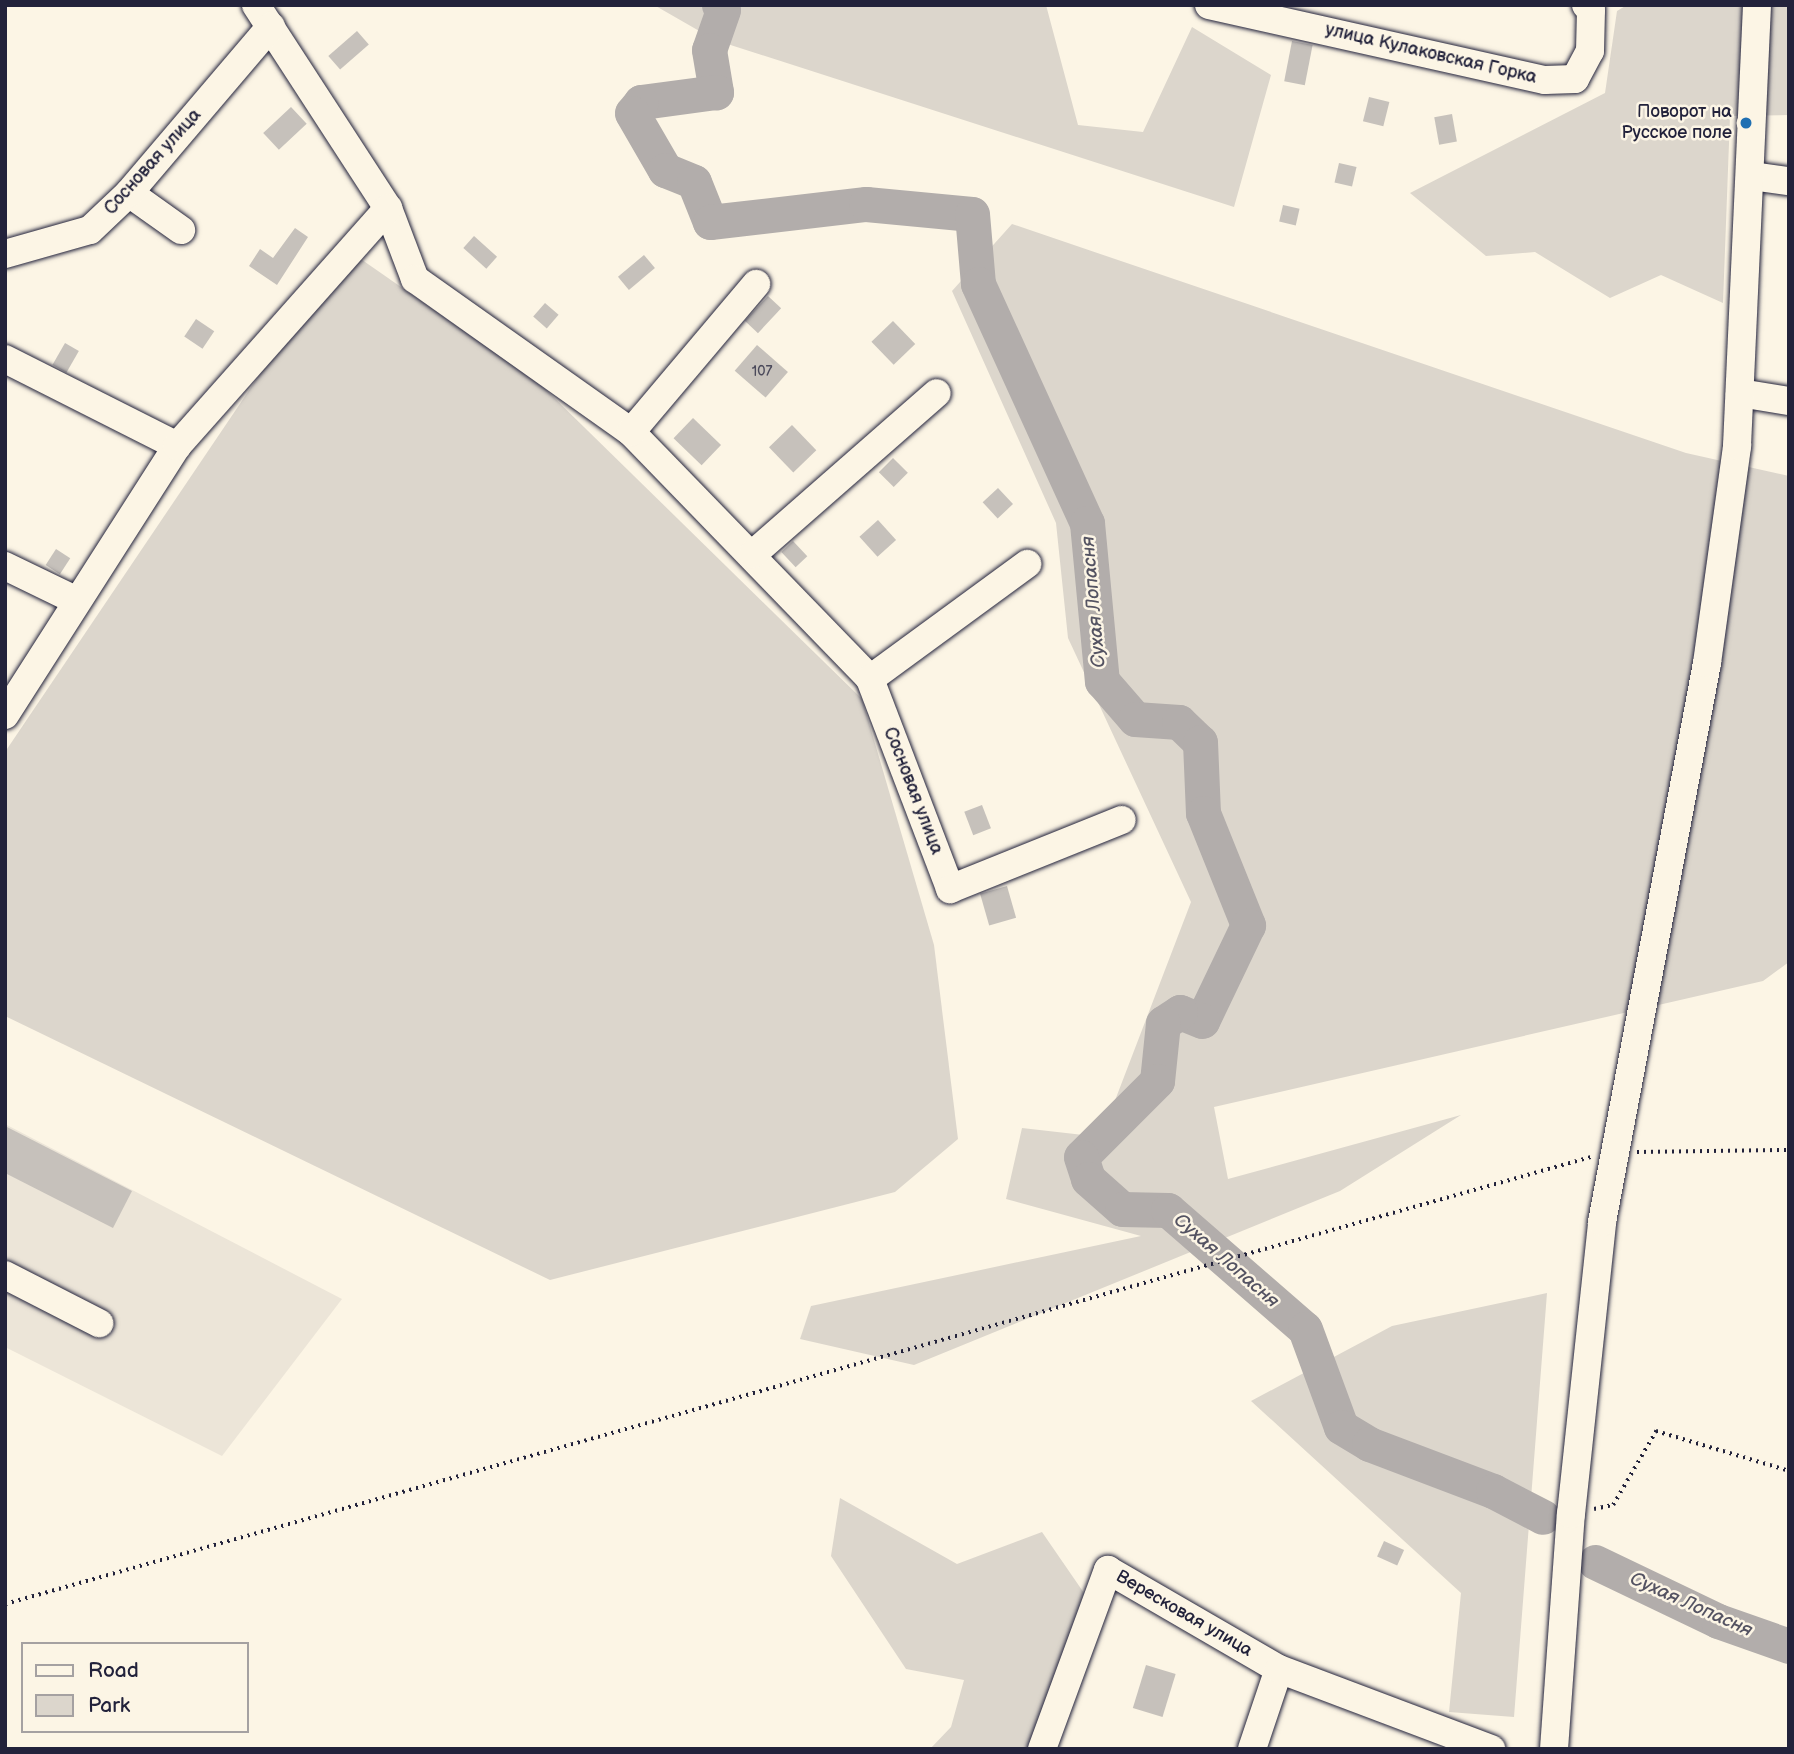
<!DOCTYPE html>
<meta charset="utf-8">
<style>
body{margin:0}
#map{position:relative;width:1794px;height:1754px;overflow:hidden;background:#fcf5e5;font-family:"Balsamiq Sans",sans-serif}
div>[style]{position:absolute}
.built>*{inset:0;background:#ece5d8}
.green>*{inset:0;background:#dcd6cc}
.river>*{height:35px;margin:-17.5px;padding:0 17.5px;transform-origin:17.5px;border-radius:17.5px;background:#b2adab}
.building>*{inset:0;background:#c6c1bb;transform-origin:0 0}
.path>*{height:3.5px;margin-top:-1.75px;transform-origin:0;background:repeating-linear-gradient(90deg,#22223b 0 2px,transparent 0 7px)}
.roads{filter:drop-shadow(0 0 2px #22223b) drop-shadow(0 0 2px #22223b)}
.minor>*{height:28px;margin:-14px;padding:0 14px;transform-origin:14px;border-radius:14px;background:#fcf5e5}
.dots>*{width:19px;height:19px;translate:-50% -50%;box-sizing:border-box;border:4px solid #fcf5e5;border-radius:50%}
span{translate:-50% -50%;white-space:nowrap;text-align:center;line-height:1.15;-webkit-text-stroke:5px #fcf5e5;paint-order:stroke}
.number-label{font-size:14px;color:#4b4a5b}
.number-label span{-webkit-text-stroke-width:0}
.street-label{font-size:18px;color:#22223b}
.poi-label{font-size:18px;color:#22223b}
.right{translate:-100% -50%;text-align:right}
.water-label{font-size:19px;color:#545362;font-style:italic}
.frame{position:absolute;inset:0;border:7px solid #22223b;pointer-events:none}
.legend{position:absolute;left:21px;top:1642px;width:228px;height:91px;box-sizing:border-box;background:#fcf5e5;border:2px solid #a5a1a1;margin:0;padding:9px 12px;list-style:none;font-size:21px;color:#22223b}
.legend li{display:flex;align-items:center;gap:14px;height:35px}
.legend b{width:35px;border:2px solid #a5a1a1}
</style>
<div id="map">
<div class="built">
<i style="clip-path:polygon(5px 1124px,342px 1299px,222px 1456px,5px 1347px)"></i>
</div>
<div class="green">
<i style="clip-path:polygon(654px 5px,1046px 5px,1078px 125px,1143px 132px,1192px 27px,1271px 75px,1234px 207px,715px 40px)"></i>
<i style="clip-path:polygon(1627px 5px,1789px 5px,1789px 115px,1730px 116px,1723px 303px,1661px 275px,1610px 298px,1535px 252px,1486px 256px,1410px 193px,1605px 93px,1617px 11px)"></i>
<i style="clip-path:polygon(1012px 224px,1686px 453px,1789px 476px,1789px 962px,1763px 981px,1214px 1107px,1228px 1179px,1461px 1115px,1340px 1191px,914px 1365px,800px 1339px,811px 1306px,1141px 1236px,1006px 1199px,1022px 1128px,1101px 1137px,1191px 902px,1068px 638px,1056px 523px,952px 291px)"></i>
<i style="clip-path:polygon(345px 248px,540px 384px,862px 699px,934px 945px,958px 1139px,895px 1192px,550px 1280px,5px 1016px,5px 752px)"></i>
<i style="clip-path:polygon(1547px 1293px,1514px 1717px,1449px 1712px,1461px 1593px,1251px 1401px,1392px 1326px)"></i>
<i style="clip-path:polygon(840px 1498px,957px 1564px,1042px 1532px,1084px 1593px,1029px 1749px,930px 1749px,951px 1727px,964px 1680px,906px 1669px,831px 1556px)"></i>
</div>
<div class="river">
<i style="left:719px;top:5px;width:6px;rotate:51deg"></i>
<i style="left:723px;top:10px;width:42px;rotate:109.3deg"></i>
<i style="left:709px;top:50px;width:43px;rotate:80.5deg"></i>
<i style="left:716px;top:92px;width:76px;rotate:172.4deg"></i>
<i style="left:641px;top:102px;width:14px;rotate:129deg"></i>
<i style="left:632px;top:113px;width:66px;rotate:59.9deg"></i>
<i style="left:665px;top:170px;width:31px;rotate:22deg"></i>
<i style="left:694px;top:182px;width:43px;rotate:68.2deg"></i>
<i style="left:710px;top:222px;width:157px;rotate:-6.6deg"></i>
<i style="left:866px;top:204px;width:106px;rotate:5.4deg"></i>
<i style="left:972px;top:214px;width:70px;rotate:85.1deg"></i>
<i style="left:978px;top:284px;width:263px;rotate:65.5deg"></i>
<i style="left:1087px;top:523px;width:159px;rotate:84.6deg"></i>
<i style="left:1102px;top:681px;width:50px;rotate:49deg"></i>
<i style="left:1135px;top:719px;width:44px;rotate:3.9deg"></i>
<i style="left:1179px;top:722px;width:29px;rotate:44deg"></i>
<i style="left:1200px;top:742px;width:71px;rotate:87.6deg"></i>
<i style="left:1203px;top:813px;width:121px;rotate:68.1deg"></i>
<i style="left:1248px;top:925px;width:106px;rotate:115.6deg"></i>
<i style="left:1202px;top:1021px;width:24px;rotate:-158deg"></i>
<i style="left:1180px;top:1012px;width:20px;rotate:147deg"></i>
<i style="left:1163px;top:1023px;width:58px;rotate:95.9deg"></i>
<i style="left:1157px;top:1081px;width:107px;rotate:135deg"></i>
<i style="left:1081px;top:1157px;width:23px;rotate:72deg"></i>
<i style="left:1088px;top:1179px;width:45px;rotate:41.4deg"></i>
<i style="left:1122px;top:1209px;width:46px;rotate:1.2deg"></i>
<i style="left:1168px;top:1210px;width:181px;rotate:41deg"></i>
<i style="left:1305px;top:1329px;width:104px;rotate:69.8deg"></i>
<i style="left:1341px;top:1427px;width:33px;rotate:31deg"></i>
<i style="left:1369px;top:1444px;width:133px;rotate:20.8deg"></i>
<i style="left:1493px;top:1491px;width:56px;rotate:27.5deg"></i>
<i style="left:1595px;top:1562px;width:136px;rotate:25.6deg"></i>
<i style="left:1718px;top:1621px;width:75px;rotate:19.4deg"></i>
</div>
<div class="building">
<i style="left:357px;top:31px;width:18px;height:38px;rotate:49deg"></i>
<i style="left:1292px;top:41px;width:21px;height:41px;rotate:11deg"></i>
<i style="left:1369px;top:97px;width:21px;height:25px;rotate:14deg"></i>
<i style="left:291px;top:107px;width:23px;height:38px;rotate:47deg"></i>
<i style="left:1452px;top:114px;width:28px;height:18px;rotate:80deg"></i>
<i style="left:1339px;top:163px;width:18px;height:20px;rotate:13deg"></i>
<i style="left:1283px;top:205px;width:17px;height:17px;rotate:13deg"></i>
<i style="clip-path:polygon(295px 228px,308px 237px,277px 285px,249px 266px,260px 249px,273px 258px)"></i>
<i style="left:474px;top:236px;width:31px;height:16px;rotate:42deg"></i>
<i style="left:644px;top:255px;width:17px;height:34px;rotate:50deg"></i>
<i style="left:768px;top:296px;width:18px;height:34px;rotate:43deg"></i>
<i style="left:545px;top:303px;width:18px;height:18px;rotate:41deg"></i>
<i style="left:196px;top:319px;width:22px;height:21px;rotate:34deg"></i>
<i style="left:893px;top:321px;width:32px;height:30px;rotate:46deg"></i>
<i style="left:65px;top:343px;width:16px;height:25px;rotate:30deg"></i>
<i style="left:757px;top:345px;width:41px;height:34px;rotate:41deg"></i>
<i style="left:693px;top:418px;width:39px;height:28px;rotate:44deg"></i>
<i style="left:792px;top:425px;width:35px;height:32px;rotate:46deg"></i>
<i style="left:893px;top:458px;width:21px;height:20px;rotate:45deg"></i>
<i style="left:998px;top:488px;width:22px;height:21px;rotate:47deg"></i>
<i style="left:878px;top:520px;width:27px;height:25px;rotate:48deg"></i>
<i style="left:793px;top:541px;width:21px;height:16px;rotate:47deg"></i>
<i style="left:56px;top:549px;width:17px;height:19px;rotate:33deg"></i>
<i style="left:982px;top:805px;width:25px;height:19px;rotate:69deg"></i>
<i style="left:1007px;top:886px;width:33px;height:28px;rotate:74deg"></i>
<i style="clip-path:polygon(5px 1126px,132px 1191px,113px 1228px,5px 1173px)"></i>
<i style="left:1384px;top:1541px;width:22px;height:17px;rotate:24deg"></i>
<i style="left:1146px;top:1665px;width:31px;height:45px;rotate:17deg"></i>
</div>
<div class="path">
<i style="left:1637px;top:1152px;width:152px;rotate:-0.8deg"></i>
<i style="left:1594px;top:1509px;width:19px;rotate:-12deg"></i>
<i style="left:1613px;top:1505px;width:86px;rotate:-59.8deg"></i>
<i style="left:1656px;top:1431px;width:139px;rotate:16.7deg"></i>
<i style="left:5px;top:1604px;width:1648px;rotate:-15.74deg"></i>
</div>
<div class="roads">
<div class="minor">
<i style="left:256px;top:5px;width:242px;rotate:57deg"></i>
<i style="left:388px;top:208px;width:76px;rotate:69.2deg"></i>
<i style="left:415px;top:279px;width:265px;rotate:35.3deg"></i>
<i style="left:631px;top:432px;width:344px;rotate:45.9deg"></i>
<i style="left:870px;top:679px;width:225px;rotate:69.1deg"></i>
<i style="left:950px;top:889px;width:185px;rotate:-21.9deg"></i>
<i style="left:1209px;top:5px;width:344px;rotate:12.6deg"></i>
<i style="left:1545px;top:80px;width:30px;rotate:-2deg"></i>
<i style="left:1575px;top:79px;width:32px;rotate:-62deg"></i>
<i style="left:1590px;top:51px;width:41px;rotate:-88.6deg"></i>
<i style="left:1591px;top:10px;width:7px;rotate:-135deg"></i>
<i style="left:1752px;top:176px;width:37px;rotate:8deg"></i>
<i style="left:129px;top:193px;width:64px;rotate:35.4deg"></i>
<i style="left:5px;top:254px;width:88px;rotate:-15.8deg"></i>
<i style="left:90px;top:230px;width:54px;rotate:-43.5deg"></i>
<i style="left:129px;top:193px;width:219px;rotate:-49.6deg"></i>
<i style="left:5px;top:359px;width:193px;rotate:26.8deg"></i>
<i style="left:1740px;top:393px;width:50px;rotate:9.3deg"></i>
<i style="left:631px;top:432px;width:194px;rotate:-49.8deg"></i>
<i style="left:753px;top:554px;width:244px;rotate:-41.2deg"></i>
<i style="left:5px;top:566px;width:80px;rotate:25.9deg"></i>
<i style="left:870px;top:679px;width:195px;rotate:-36.2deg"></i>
<i style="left:5px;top:715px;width:319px;rotate:-57.4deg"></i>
<i style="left:177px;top:446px;width:318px;rotate:-48.4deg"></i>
<i style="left:5px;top:1275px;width:106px;rotate:27.1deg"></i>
<i style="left:1042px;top:1749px;width:191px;rotate:-69.8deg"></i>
<i style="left:1108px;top:1570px;width:198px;rotate:30.1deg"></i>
<i style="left:1252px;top:1749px;width:84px;rotate:-71.4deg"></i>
<i style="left:1279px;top:1669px;width:227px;rotate:20.7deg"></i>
<i style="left:1554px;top:1749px;width:236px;rotate:-85.9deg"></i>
<i style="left:1571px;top:1514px;width:294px;rotate:-83.9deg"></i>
<i style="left:1602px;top:1222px;width:569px;rotate:-79.36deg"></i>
<i style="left:1707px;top:663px;width:219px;rotate:-82.1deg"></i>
<i style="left:1737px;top:446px;width:441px;rotate:-87.4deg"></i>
</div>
</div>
<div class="dots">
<i style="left:1746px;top:123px;background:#1f6fb2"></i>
</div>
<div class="number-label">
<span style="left:762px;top:372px">107</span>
</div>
<div class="street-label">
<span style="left:1431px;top:54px;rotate:13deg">улица Кулаковская Горка</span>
<span style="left:153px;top:162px;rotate:-48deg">Сосновая улица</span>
<span style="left:913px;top:791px;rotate:69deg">Сосновая улица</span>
<span style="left:1184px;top:1614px;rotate:30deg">Вересковая улица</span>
</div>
<div class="poi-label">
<span class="right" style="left:1732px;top:123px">Поворот на<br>Русское поле</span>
</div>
<div class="water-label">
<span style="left:1094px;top:602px;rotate:-95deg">Сухая Лопасня</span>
<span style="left:1226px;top:1261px;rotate:41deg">Сухая Лопасня</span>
<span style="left:1691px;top:1605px;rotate:24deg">Сухая Лопасня</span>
</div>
<div class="frame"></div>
<ul class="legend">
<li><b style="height:9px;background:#fcf5e5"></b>Road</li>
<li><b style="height:19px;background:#dcd6cc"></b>Park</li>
</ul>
</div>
